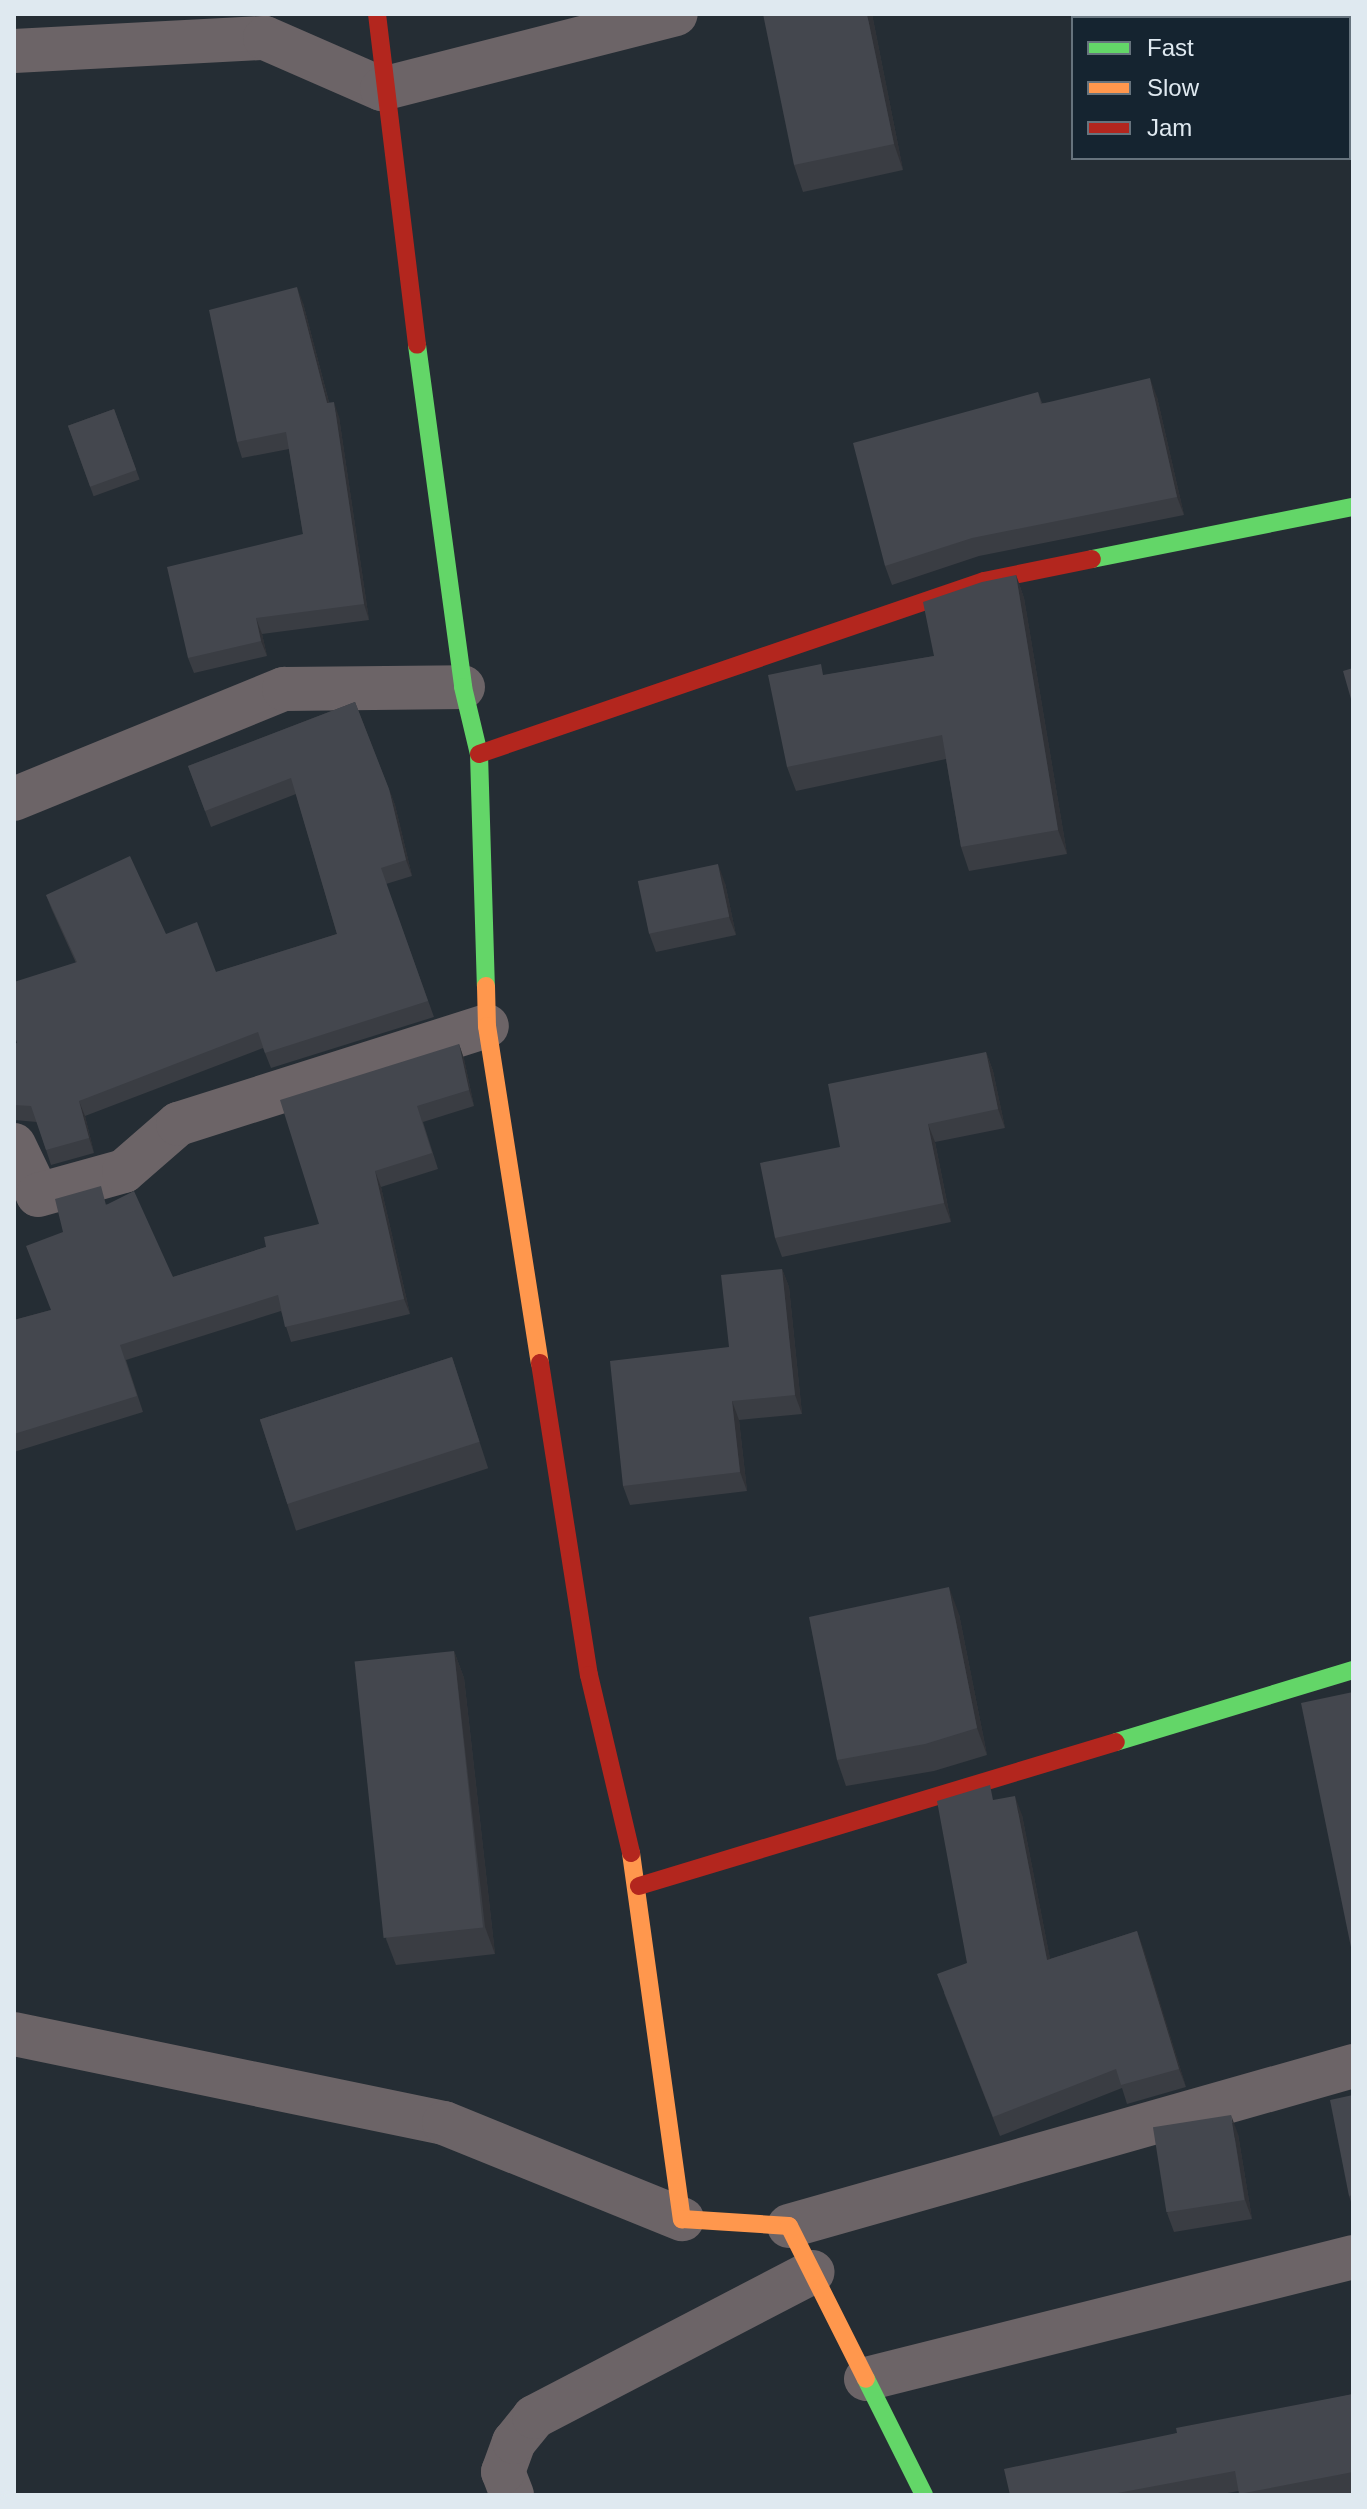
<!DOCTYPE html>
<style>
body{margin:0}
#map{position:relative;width:1367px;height:2509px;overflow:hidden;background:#252d34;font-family:Helvetica,sans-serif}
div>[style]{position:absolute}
.street>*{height:44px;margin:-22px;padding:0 22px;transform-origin:22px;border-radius:22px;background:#6c6467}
.fast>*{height:18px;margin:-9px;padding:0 9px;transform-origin:9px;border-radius:9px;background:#63d668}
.slow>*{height:18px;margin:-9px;padding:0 9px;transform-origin:9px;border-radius:9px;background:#ff974d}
.jam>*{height:18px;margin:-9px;padding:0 9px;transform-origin:9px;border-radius:9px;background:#b3261e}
.wall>*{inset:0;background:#3a3d43;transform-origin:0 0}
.shaded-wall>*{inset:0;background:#303237}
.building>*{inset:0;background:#44474e;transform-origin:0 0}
span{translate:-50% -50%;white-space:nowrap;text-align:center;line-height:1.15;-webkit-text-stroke:8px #152430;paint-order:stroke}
.frame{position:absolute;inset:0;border:16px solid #dfe9f0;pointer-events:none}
.legend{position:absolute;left:1071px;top:16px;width:280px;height:144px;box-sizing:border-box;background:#152430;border:2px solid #66737d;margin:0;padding:10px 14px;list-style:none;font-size:24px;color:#dfe9f0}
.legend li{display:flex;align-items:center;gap:16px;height:40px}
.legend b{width:40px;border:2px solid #66737d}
</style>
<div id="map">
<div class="street">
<i style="left:14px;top:51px;width:251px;rotate:-3deg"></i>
<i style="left:265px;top:38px;width:128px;rotate:23.6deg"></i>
<i style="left:382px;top:89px;width:303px;rotate:-14.3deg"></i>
<i style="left:14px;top:799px;width:292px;rotate:-22.2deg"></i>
<i style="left:284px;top:689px;width:179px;rotate:-0.6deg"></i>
<i style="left:14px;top:1145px;width:55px;rotate:64.4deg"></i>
<i style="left:38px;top:1195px;width:89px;rotate:-15.6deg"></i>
<i style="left:124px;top:1171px;width:72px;rotate:-41deg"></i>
<i style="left:178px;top:1124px;width:324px;rotate:-17.6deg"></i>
<i style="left:14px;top:2034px;width:439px;rotate:11.7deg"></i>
<i style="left:444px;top:2123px;width:257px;rotate:22deg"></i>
<i style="left:789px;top:2226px;width:586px;rotate:-15.84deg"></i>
<i style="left:866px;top:2379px;width:502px;rotate:-14.06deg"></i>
<i style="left:512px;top:2495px;width:25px;rotate:-111deg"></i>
<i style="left:503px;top:2472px;width:32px;rotate:-70deg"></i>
<i style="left:514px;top:2442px;width:32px;rotate:-51deg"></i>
<i style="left:534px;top:2417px;width:314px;rotate:-27.5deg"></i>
</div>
<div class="fast">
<i style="left:417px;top:345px;width:345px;rotate:82.3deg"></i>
<i style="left:463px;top:687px;width:69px;rotate:76.6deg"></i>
<i style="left:479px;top:754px;width:232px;rotate:88.3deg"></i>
<i style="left:1092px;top:559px;width:266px;rotate:-11.3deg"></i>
<i style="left:1116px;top:1742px;width:248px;rotate:-16.9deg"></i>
<i style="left:866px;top:2379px;width:130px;rotate:63.4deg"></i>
</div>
<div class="slow">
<i style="left:486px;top:986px;width:40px;rotate:88.6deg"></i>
<i style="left:487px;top:1026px;width:341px;rotate:81.1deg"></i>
<i style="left:631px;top:1853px;width:370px;rotate:82.1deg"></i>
<i style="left:682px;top:2219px;width:107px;rotate:3.7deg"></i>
<i style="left:789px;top:2226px;width:171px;rotate:63.3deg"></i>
</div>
<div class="jam">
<i style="left:377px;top:14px;width:333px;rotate:83.1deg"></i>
<i style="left:479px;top:754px;width:534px;rotate:-18.91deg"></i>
<i style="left:984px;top:581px;width:110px;rotate:-11.5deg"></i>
<i style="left:540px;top:1363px;width:316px;rotate:81.1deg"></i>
<i style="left:589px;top:1675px;width:183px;rotate:76.7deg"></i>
<i style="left:639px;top:1886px;width:498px;rotate:-16.8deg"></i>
</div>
<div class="wall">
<i style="clip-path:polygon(872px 14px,903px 170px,803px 192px,794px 165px)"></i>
<i style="clip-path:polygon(303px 303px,329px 402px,339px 417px,369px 620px,262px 634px,267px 656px,194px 673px,188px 658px,303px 534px,289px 449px,242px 458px,237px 442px)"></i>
<i style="clip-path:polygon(1038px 392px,1042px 403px,1157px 397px,1184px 515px,979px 556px,892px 585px,885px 566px)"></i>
<i style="left:114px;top:409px;width:75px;height:49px;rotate:70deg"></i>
<i style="clip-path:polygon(1016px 575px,1024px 598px,1067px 854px,969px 871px,961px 847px,946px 759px,796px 791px,787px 767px,825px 675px,934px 656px)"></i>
<i style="clip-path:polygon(355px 702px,395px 805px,412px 876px,386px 884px,434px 1017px,271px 1068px,263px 1048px,85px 1116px,94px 1153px,51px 1165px,37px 1122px,14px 1120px,14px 1044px,17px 1043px,76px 963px,52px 910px,46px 895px,166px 934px,216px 972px,337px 934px,296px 794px,211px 827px,188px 766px)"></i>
<i style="clip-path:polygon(725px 883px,736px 935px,656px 952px,649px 933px)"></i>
<i style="clip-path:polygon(459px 1044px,464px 1059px,474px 1106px,423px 1122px,438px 1169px,381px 1187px,410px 1314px,291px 1342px,281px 1311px,126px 1360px,143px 1412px,14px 1452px,14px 1320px,51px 1310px,63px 1232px,107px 1204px,173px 1277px,266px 1247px,319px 1224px)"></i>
<i style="clip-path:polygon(986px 1052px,993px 1071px,1005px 1128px,935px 1142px,951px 1222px,782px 1257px,775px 1238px,840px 1147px)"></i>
<i style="clip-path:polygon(782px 1269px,789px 1287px,802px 1414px,739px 1420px,747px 1491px,630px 1505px,623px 1486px,729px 1347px)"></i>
<i style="left:452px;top:1357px;width:117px;height:202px;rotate:72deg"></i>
<i style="clip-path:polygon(959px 1614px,987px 1755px,934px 1771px,846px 1786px,837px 1760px)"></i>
<i style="clip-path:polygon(454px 1651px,464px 1678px,495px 1954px,396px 1965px,386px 1939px)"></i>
<i style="clip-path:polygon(995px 1800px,1022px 1815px,1050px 1959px,1137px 1931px,1186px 2087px,1127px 2104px,1122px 2088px,1000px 2136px,944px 1993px,967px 1963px)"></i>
<i style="clip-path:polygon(1353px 2095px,1353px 2208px,1349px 2196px)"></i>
<i style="clip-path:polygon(1238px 2134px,1252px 2219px,1174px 2232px,1167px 2213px)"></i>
<i style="clip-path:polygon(1353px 2394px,1353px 2493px,1340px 2495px,1240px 2495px,1239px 2491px,1216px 2495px,1010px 2495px,1177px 2433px)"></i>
</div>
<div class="shaded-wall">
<i style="clip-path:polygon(867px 14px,872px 14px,903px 170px,894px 144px)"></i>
<i style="clip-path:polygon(297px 287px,303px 303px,333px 418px,327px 403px)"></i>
<i style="clip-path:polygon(1150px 378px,1157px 397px,1184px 515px,1177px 497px)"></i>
<i style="clip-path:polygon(334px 402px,339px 417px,369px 620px,364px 604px)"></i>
<i style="clip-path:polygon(1016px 575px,1024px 598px,1067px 854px,1058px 830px)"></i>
<i style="clip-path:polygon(256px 618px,262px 634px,267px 656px,261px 641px)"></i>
<i style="clip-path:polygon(389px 789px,395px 805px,412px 876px,406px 860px)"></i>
<i style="clip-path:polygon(718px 864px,725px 883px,736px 935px,729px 917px)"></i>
<i style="clip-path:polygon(459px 1044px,464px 1059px,474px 1106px,469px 1090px)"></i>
<i style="clip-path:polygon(986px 1052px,993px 1071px,1005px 1128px,998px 1109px)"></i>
<i style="clip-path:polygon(79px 1101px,85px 1116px,94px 1153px,89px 1138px)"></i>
<i style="clip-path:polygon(928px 1124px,935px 1142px,951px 1222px,944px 1203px)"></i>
<i style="clip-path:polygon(375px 1171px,381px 1187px,410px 1314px,404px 1299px)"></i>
<i style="clip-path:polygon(782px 1269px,789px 1287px,802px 1414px,795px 1395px)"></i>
<i style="clip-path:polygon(732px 1401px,739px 1420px,747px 1491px,740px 1472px)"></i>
<i style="clip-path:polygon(949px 1587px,959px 1614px,987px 1755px,977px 1728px)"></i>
<i style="clip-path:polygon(454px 1651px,464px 1678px,495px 1954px,485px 1927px)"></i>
<i style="clip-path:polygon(1015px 1796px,1022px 1815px,1054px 1979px,1047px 1960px)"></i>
<i style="clip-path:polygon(1137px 1931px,1144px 1950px,1186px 2087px,1179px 2069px)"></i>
<i style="clip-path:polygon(1231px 2115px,1238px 2134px,1252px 2219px,1245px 2200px)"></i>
</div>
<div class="building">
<i style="clip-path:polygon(763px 14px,867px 14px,894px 144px,794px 165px)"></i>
<i style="left:1152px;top:14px;width:131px;height:4px"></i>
<i style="clip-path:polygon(297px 287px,327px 403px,334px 402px,364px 604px,256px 618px,261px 641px,188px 658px,167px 567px,303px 534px,286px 432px,237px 442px,209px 310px)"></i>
<i style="clip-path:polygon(1150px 378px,1177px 497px,972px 538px,885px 566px,853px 443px,1038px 392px,1041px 404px)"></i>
<i style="left:114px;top:409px;width:65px;height:49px;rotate:70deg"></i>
<i style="clip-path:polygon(1016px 575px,1058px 830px,961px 847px,942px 735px,787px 767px,768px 675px,821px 664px,823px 675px,934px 656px,923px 602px,982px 582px)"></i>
<i style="clip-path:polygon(1353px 668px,1353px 706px,1343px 671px)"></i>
<i style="clip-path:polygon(355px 702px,389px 789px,406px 860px,381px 868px,428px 1001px,265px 1053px,258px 1032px,79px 1101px,89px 1138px,46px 1150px,31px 1106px,14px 1105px,14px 1044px,17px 1043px,14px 1033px,14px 982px,77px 962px,46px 895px,130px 856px,166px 934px,197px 922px,216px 972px,337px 934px,291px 778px,205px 811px,188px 766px)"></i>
<i style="left:718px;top:864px;width:54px;height:82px;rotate:78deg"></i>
<i style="clip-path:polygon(459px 1044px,469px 1090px,417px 1106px,432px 1153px,375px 1171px,404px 1299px,285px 1327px,278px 1295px,120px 1345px,137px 1396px,14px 1434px,14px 1320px,51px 1310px,26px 1246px,63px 1232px,55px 1199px,101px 1186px,106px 1205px,134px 1191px,173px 1277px,266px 1247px,264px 1237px,319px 1224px,280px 1100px)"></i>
<i style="clip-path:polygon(986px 1052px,998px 1109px,928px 1124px,944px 1203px,775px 1238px,760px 1163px,840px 1147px,828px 1084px)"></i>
<i style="clip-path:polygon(782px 1269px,795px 1395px,732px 1401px,740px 1472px,623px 1486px,610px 1361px,729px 1347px,721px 1275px)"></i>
<i style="left:452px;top:1357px;width:89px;height:202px;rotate:72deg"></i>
<i style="clip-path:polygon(949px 1587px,977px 1728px,925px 1744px,837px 1760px,809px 1617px)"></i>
<i style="left:454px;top:1651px;width:278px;height:100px;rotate:84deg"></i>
<i style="clip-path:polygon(1353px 1692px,1353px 1957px,1301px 1703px)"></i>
<i style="clip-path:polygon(990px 1785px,993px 1800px,1015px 1796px,1047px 1960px,1137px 1931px,1179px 2069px,1121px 2085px,1116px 2069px,993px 2117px,937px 1974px,967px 1963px,937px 1801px)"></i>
<i style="clip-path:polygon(1353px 2095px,1353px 2195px,1349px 2196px,1330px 2100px)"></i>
<i style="left:1231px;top:2115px;width:86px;height:79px;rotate:81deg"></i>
<i style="clip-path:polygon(1353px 2394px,1353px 2472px,1239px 2494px,1235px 2471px,1107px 2495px,1010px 2495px,1004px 2469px,1177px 2433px,1176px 2428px)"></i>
</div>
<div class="frame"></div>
<ul class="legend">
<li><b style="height:10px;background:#63d668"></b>Fast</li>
<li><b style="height:10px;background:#ff974d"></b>Slow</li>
<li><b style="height:10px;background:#b3261e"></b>Jam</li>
</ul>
</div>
